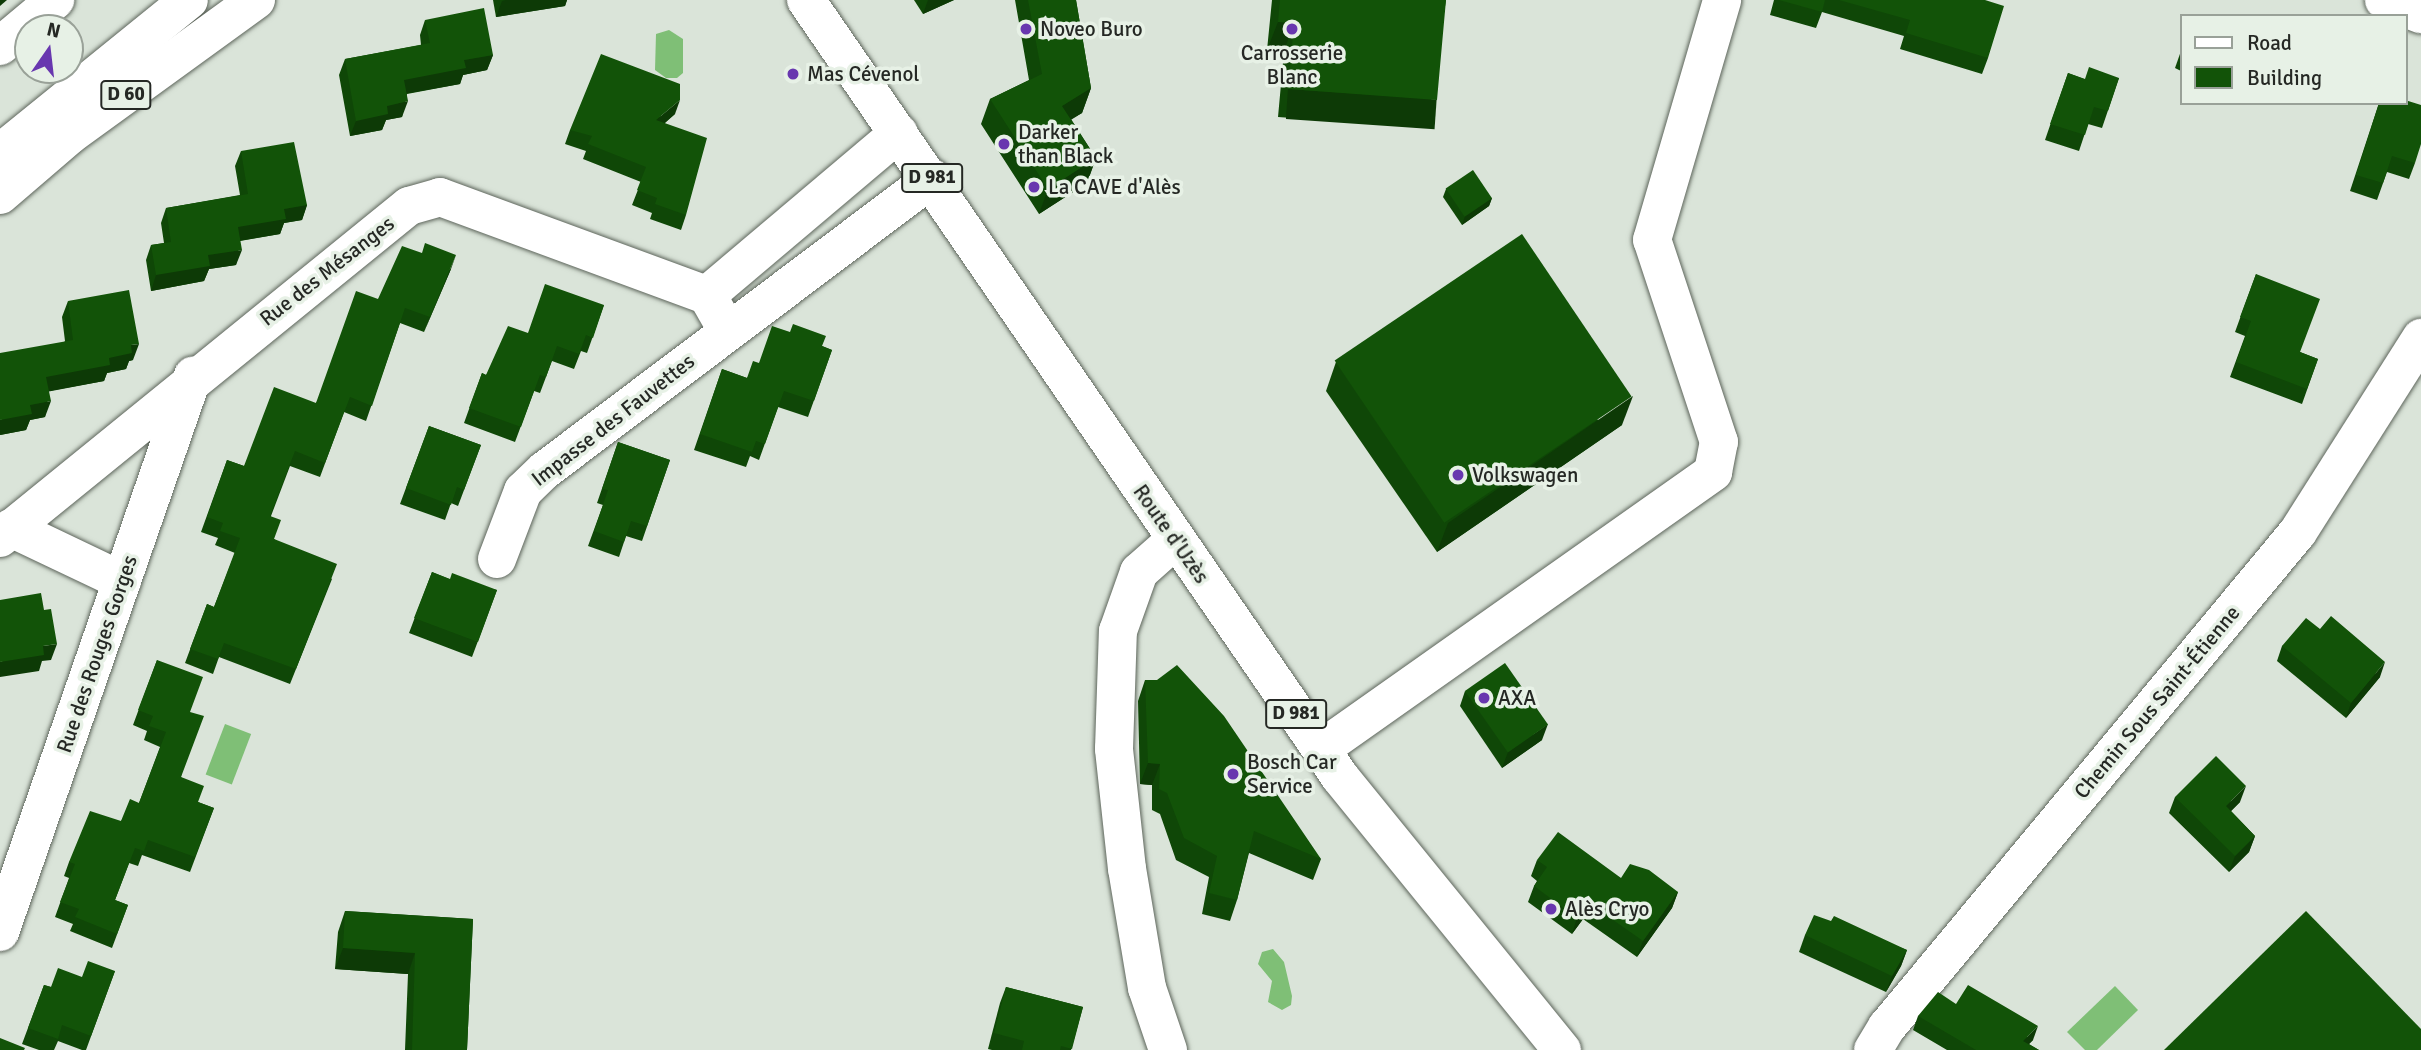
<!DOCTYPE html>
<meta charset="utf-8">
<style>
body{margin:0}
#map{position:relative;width:2421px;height:1050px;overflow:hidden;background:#dae4d9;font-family:Signika,sans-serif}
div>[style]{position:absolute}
.water>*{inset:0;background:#7fbf76;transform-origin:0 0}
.roads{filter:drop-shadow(0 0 2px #5d655b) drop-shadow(0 0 2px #5d655b)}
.minor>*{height:38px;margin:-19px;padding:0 19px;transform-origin:19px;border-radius:19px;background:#fff}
.major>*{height:38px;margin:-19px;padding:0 19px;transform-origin:19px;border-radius:19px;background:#fff}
.wall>*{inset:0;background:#0f4707}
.shaded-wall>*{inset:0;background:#0d3a06;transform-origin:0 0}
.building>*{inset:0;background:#125308;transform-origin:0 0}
.dots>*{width:19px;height:19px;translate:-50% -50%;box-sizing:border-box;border:4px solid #e7f1e6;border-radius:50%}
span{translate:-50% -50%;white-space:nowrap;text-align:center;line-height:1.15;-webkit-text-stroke:7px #e7f1e6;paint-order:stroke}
.shield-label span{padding:2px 5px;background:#e7f1e6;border:2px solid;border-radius:5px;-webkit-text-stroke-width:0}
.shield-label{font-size:19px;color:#252824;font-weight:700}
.poi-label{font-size:21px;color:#252824}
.left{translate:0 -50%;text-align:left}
.street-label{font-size:21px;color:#252824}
.legend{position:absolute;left:2180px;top:14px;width:228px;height:91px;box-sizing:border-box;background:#e7f1e6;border:2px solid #99a198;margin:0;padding:9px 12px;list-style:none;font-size:21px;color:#252824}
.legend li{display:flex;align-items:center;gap:14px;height:35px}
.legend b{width:35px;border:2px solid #99a198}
.north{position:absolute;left:14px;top:14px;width:70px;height:70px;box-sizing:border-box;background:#e7f1e6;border:2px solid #99a198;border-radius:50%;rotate:14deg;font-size:19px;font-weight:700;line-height:28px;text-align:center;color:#252824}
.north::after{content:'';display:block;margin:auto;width:24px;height:32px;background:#6837af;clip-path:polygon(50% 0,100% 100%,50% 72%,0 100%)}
</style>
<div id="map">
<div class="water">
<i style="clip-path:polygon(669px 30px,683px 39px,683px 73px,677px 78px,666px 78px,655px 70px,656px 34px)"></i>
<i style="left:225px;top:724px;width:28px;height:54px;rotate:21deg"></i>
<i style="clip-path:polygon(1273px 949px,1284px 962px,1292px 996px,1291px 1005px,1282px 1010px,1268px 1002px,1272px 981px,1258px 964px,1262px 952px)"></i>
<i style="clip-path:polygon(2115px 986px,2138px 1010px,2097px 1050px,2085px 1050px,2067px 1032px)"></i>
</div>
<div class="roads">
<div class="minor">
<i style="left:2384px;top:0;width:40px;rotate:21deg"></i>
<i style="left:0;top:46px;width:72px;rotate:-39.9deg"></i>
<i style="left:707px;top:295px;width:251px;rotate:-40.2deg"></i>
<i style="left:11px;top:528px;width:123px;rotate:25.5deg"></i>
<i style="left:0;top:538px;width:527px;rotate:-39.07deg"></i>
<i style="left:409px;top:206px;width:32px;rotate:-16deg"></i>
<i style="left:440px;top:197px;width:284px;rotate:20.2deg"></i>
<i style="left:707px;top:295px;width:40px;rotate:60.3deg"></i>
<i style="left:497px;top:559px;width:73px;rotate:-69.1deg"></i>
<i style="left:523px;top:491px;width:30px;rotate:-44deg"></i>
<i style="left:545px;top:470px;width:485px;rotate:-37deg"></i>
<i style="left:1321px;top:749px;width:480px;rotate:-35.2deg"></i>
<i style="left:1713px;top:472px;width:31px;rotate:-79deg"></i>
<i style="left:1719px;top:442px;width:213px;rotate:-108.3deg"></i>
<i style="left:1652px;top:240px;width:250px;rotate:-73.7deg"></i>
<i style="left:0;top:932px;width:589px;rotate:-70.86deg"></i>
<i style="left:1168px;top:1050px;width:65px;rotate:-108.7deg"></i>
<i style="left:1147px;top:988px;width:121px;rotate:-99.5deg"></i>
<i style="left:1127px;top:869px;width:121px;rotate:-96.2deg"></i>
<i style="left:1114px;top:749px;width:118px;rotate:-88.1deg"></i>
<i style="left:1118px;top:631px;width:63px;rotate:-70.4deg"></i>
<i style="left:1139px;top:572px;width:48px;rotate:-41.6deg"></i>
<i style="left:1873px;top:1050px;width:27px;rotate:-59deg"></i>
<i style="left:1887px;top:1027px;width:643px;rotate:-50.3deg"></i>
<i style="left:2298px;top:532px;width:230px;rotate:-57.6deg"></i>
</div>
<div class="major">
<i style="left:806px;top:0;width:943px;rotate:55.5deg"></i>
<i style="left:1340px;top:777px;width:352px;rotate:50.9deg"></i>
<i style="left:0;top:153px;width:243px;rotate:-39deg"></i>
<i style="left:0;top:195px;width:92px;rotate:-40.6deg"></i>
<i style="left:70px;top:135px;width:230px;rotate:-36deg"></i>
</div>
</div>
<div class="wall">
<i style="clip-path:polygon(493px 0,567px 0,565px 6px,496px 17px)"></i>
<i style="clip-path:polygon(914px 0,954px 0,923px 14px)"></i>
<i style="clip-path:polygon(1015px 0,1076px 0,1091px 88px,1082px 113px,1071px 119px,1096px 158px,1087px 183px,1039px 214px,981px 124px,990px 99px,1029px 80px)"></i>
<i style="clip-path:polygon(1272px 0,1446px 0,1427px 128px,1278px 117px,1284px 51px,1267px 50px)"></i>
<i style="clip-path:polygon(1774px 0,1985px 0,1988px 58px,1982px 74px,1900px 49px,1904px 36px,1822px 12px,1816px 28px,1770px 15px)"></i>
<i style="clip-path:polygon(425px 20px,493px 55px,487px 70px,463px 75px,460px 84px,407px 94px,402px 117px,386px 120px,382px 130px,350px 136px,339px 75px,345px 59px,421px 45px,420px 35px)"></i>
<i style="clip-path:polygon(2181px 51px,2181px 71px,2175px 68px)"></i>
<i style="clip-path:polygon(2068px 73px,2084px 79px,2119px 78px,2102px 128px,2088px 124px,2079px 151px,2045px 140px)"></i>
<i style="clip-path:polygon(2379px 103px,2415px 163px,2409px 179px,2387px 172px,2377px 200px,2350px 191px)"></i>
<i style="clip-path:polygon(675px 114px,665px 123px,686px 215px,681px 230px,650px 219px,652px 213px,632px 205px,641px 182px,583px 159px,586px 151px,565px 144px,570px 130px)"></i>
<i style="clip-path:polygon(241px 151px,307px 205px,302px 220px,284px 223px,280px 234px,240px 241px,236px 265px,209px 269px,204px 281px,151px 291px,146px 260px,151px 245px,164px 243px,161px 223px,166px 208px,240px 195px,235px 166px)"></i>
<i style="clip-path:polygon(1446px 189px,1492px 198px,1489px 206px,1462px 225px,1443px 197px)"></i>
<i style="clip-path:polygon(451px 269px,424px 332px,400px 323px,366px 421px,344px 412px,320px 477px,290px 466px,271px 516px,274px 539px,332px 579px,290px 684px,219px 657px,213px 674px,185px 663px,207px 604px,214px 607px,235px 553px,215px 545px,218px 538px,201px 532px,227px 460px,244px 466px,316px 403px,378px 299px)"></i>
<i style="clip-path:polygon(2256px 274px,2300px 352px,2318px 359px,2302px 404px,2230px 377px,2245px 336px,2235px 332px)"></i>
<i style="clip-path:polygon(68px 301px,133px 360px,129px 361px,126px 369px,107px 373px,104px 381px,49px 391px,45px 417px,30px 420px,26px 430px,0 435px,65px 341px,62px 317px)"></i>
<i style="clip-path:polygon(604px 305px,587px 353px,581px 351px,574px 369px,552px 361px,540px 393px,534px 391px,515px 442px,464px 423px,482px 373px,486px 375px,528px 333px)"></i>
<i style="clip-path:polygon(822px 346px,832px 350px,808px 417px,778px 407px,759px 460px,750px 456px,746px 467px,694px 450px,722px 369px,747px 378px,759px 363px)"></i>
<i style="clip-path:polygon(1336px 362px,1622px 425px,1437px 552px,1326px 391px)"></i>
<i style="clip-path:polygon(429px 426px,481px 445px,458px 506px,451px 503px,445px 520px,400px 504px)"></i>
<i style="clip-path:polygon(618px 442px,670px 460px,642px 541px,626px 536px,619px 557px,588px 546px,603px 505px,597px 503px)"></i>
<i style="clip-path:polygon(432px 572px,449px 579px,497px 590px,472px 657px,409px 633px)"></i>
<i style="clip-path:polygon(2320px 629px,2380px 677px,2346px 718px,2277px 661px,2282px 646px)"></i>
<i style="clip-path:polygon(157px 660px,190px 712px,181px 777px,198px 802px,214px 808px,190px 872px,142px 855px,138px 866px,129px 863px,115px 900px,128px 905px,112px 948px,70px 931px,73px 924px,55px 917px,69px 878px,64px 876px,69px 862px,121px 821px,139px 803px,160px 747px,144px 740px,147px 731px,133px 725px)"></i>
<i style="clip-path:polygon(1145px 680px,1321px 859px,1313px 880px,1249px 853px,1237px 900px,1230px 921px,1202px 914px,1209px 877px,1176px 860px,1160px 814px,1152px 810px,1152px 785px,1140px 784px,1138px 701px)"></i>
<i style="clip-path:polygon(1465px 691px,1542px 740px,1502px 768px,1460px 706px)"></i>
<i style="clip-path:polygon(2175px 797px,2240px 802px,2231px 811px,2255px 836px,2249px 852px,2229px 872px,2169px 813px)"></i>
<i style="clip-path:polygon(1537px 860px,1621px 878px,1678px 892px,1672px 908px,1637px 957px,1583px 919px,1572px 934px,1528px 902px,1534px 886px,1537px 881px,1531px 876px)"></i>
<i style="clip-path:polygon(345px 911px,473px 919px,467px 1050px,405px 1050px,408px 974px,335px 969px,338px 932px)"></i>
<i style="clip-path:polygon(1831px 921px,1907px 950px,1901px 966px,1886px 992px,1799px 952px,1805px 935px)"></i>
<i style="clip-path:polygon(115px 971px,86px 1050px,82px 1050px,58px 1041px,54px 1050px,39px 1050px,22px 1044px,44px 985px,51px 987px,82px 977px)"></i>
<i style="clip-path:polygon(1006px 987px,1083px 1007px,1071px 1050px,992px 1050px,988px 1049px,1000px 1003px)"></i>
<i style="clip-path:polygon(1956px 1004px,2033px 1040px,2029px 1044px,2039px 1050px,1947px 1050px,1913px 1030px,1918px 1016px)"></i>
</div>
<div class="shaded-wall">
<i style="clip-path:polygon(0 0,7px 0,0 6px)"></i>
<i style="clip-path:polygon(506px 0,567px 0,565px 6px,496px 17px,502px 1px)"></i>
<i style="clip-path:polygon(928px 0,954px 0,923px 14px)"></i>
<i style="clip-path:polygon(1278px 22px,1294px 23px,1284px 51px,1267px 50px)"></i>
<i style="clip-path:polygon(493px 55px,487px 70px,463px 75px,460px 84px,398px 95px,404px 80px,464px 60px)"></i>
<i style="clip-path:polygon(1091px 88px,1082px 113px,1053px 131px,1062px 106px)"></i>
<i style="left:1288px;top:89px;width:149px;height:30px;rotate:4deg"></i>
<i style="clip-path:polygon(680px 100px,675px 114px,651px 134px,656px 120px)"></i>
<i style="clip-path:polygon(408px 101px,402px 117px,386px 120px,382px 130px,350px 136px,356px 121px,387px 106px)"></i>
<i style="clip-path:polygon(1096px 158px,1087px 183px,1039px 214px,1048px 189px)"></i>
<i style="clip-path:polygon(1492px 198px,1489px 206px,1462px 225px,1465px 216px)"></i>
<i style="clip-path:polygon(307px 205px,302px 220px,284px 223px,280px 234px,232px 242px,238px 227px,284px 209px)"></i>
<i style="clip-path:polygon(242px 250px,236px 265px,209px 269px,204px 281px,151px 291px,156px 275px,208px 255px)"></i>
<i style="clip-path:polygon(456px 255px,451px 269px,424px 332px,430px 317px)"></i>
<i style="clip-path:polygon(139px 344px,133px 360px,129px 361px,126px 369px,107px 373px,104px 381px,41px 393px,46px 377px,109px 358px,131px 345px)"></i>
<i style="clip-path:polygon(1633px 396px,1622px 425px,1437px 552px,1448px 523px)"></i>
<i style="clip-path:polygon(51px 401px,45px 417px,30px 420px,26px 430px,0 435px,0 420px,30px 405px)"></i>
<i style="clip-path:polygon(57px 644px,51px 660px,42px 661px,39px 671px,0 677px,0 662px,43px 646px)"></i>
<i style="clip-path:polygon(2385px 662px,2380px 677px,2346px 718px,2351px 703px)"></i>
<i style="clip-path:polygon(1548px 724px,1542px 740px,1502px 768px,1508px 752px)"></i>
<i style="clip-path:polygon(1148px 763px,1160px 764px,1152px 785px,1140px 784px)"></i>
<i style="clip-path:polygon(2246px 786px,2240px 802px,2220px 822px,2226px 806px)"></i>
<i style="clip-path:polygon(2255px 836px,2249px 852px,2229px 872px,2235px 856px)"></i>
<i style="clip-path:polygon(1678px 892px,1672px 908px,1637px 957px,1643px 941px)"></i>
<i style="clip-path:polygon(1589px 903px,1583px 919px,1572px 934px,1577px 918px)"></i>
<i style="clip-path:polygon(343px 948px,415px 953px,408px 974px,335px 969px)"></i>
<i style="clip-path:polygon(1907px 950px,1901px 966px,1886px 992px,1892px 976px)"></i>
<i style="clip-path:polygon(2038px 1026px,2033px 1040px,2023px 1050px,2023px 1041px)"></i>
</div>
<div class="building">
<i style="clip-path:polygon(1028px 0,1076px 0,1091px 88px,1062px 106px,1096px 158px,1048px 189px,990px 99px,1042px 74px)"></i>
<i style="clip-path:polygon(1280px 0,1446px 0,1437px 100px,1288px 89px,1294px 23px,1278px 22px)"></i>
<i style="clip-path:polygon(1779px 0,1825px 0,1822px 12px)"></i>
<i style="clip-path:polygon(1839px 0,1985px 0,2004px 6px,1988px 58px,1906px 33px,1910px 20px)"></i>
<i style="clip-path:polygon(484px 8px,493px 55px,464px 60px,466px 68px,404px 80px,408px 101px,387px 106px,388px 114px,356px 121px,345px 59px,430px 43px,425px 20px)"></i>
<i style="clip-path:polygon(601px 54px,680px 84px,680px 100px,656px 120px,707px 138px,686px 215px,655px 204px,657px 198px,637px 190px,646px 167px,588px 144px,592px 136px,570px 130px)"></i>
<i style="clip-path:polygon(2089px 67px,2119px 78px,2108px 111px,2094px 107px,2085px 135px,2050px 124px,2068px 73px,2085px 79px)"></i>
<i style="clip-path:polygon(2405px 100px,2421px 105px,2421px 144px,2415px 163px,2392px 156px,2383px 183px,2356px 175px,2379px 103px,2405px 103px)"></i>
<i style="clip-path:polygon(294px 142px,307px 205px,284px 209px,286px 219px,238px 227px,242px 250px,208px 255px,210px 266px,156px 275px,151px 245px,171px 242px,166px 208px,248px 194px,241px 151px)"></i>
<i style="left:1473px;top:170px;width:34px;height:33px;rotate:56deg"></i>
<i style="left:1522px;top:234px;width:196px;height:226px;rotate:56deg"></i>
<i style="clip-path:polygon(425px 243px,456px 255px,430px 317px,405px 308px,372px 406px,350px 397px,325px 463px,295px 451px,270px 516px,281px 520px,274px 539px,337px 564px,296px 669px,224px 643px,218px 659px,190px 649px,207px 604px,214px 607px,240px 538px,220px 531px,223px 523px,207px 517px,227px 460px,244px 466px,274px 387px,316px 403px,356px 291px,378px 299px,402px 246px,422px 253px)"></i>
<i style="clip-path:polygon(2256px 274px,2320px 299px,2300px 352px,2318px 359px,2307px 389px,2236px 362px,2251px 321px,2240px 317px)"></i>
<i style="clip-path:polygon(545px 284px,604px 305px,593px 338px,586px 335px,579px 354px,557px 346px,546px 377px,540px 375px,521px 427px,469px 408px,482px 373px,486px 375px,508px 326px,528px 333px)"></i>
<i style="clip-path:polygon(129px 290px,139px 344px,131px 345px,132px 353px,109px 358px,110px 365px,46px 377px,51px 401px,30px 405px,32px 414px,0 420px,0 353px,73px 340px,68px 301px)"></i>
<i style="clip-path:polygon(793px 324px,826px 336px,822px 346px,832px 350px,814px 401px,784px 391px,765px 444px,756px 441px,752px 452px,700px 434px,722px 369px,747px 378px,753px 361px,759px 363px,772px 326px,790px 332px)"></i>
<i style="clip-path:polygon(429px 426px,481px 445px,464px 490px,457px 487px,451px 505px,406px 488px)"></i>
<i style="clip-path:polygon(618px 442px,670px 460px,647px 526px,631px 521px,624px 542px,594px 531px,608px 490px,602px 489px)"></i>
<i style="clip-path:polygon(432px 572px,450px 579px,452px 573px,497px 590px,478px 642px,414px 618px)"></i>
<i style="clip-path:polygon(41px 593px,44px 610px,51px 609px,57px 644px,43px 646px,44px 655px,0 662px,0 600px)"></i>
<i style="clip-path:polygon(2331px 616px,2385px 662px,2351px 703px,2282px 646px,2306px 618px,2320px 629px)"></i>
<i style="clip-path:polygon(157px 660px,203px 677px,190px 712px,204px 716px,181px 777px,204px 786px,198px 802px,214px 808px,195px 857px,148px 840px,144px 851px,135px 848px,115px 900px,128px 905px,117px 934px,75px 917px,79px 909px,60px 902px,75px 864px,69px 862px,90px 811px,121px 821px,130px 799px,139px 803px,166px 732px,149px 726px,153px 716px,138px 710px)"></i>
<i style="left:1505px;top:663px;width:75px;height:49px;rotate:55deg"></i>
<i style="clip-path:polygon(1177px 665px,1224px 716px,1321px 859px,1254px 831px,1237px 900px,1209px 893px,1217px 856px,1184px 838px,1167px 793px,1159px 789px,1160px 764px,1148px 763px,1145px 680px,1157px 680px)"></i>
<i style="clip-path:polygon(2216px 756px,2246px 786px,2226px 806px,2255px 836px,2235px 856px,2175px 797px)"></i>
<i style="clip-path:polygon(1558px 832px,1621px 878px,1630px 864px,1649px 870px,1678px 892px,1643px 941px,1589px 903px,1577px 918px,1534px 886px,1547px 867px,1537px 860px)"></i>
<i style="clip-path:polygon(345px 911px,473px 919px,467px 1050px,412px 1050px,415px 953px,343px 948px)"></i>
<i style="clip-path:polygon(2306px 911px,2421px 1029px,2421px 1050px,2164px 1050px)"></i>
<i style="clip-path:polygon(1814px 915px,1831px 921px,1834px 916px,1907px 950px,1892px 976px,1805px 935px)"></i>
<i style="clip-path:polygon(88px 961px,115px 971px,91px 1036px,62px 1025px,58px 1039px,28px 1028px,44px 985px,51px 987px,58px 968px,82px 977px)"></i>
<i style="clip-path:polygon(1968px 985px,2038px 1026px,2023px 1041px,2039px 1050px,1976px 1050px,1918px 1016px,1938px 992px,1956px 1004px)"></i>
<i style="clip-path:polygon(1006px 987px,1083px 1007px,1072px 1049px,1061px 1046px,1060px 1050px,1022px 1050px,1024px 1041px,994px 1033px)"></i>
<i style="clip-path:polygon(0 1038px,25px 1048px,24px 1050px,0 1050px)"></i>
</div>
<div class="dots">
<i style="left:1026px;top:29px;background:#6837af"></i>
<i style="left:1292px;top:29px;background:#6837af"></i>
<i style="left:793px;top:74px;background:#6837af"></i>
<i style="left:1004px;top:144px;background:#6837af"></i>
<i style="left:1034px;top:187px;background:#6837af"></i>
<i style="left:1458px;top:475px;background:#6837af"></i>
<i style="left:1484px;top:698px;background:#6837af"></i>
<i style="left:1233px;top:774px;background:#6837af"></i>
<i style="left:1551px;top:909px;background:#6837af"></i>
</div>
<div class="shield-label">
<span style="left:126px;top:95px">D 60</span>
<span style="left:932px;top:178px">D 981</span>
<span style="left:1296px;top:714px">D 981</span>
</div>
<div class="poi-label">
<span class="left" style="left:1040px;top:29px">Noveo Buro</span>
<span style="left:1292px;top:65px">Carrosserie<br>Blanc</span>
<span class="left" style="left:807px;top:74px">Mas Cévenol</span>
<span class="left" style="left:1018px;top:144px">Darker<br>than Black</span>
<span class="left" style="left:1048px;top:187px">La CAVE d'Alès</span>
<span class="left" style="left:1472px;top:475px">Volkswagen</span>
<span class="left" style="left:1498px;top:698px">AXA</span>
<span class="left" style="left:1247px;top:774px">Bosch Car<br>Service</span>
<span class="left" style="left:1565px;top:909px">Alès Cryo</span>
</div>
<div class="street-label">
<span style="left:327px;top:271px;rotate:-38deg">Rue des Mésanges</span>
<span style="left:613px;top:420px;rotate:-38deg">Impasse des Fauvettes</span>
<span style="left:1171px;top:534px;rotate:55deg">Route d'Uzès</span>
<span style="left:97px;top:654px;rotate:-71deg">Rue des Rouges Gorges</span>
<span style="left:2157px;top:702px;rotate:-50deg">Chemin Sous Saint-Étienne</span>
</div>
<ul class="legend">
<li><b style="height:9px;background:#fff"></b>Road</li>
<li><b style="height:19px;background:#125308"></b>Building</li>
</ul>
<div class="north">N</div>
</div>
